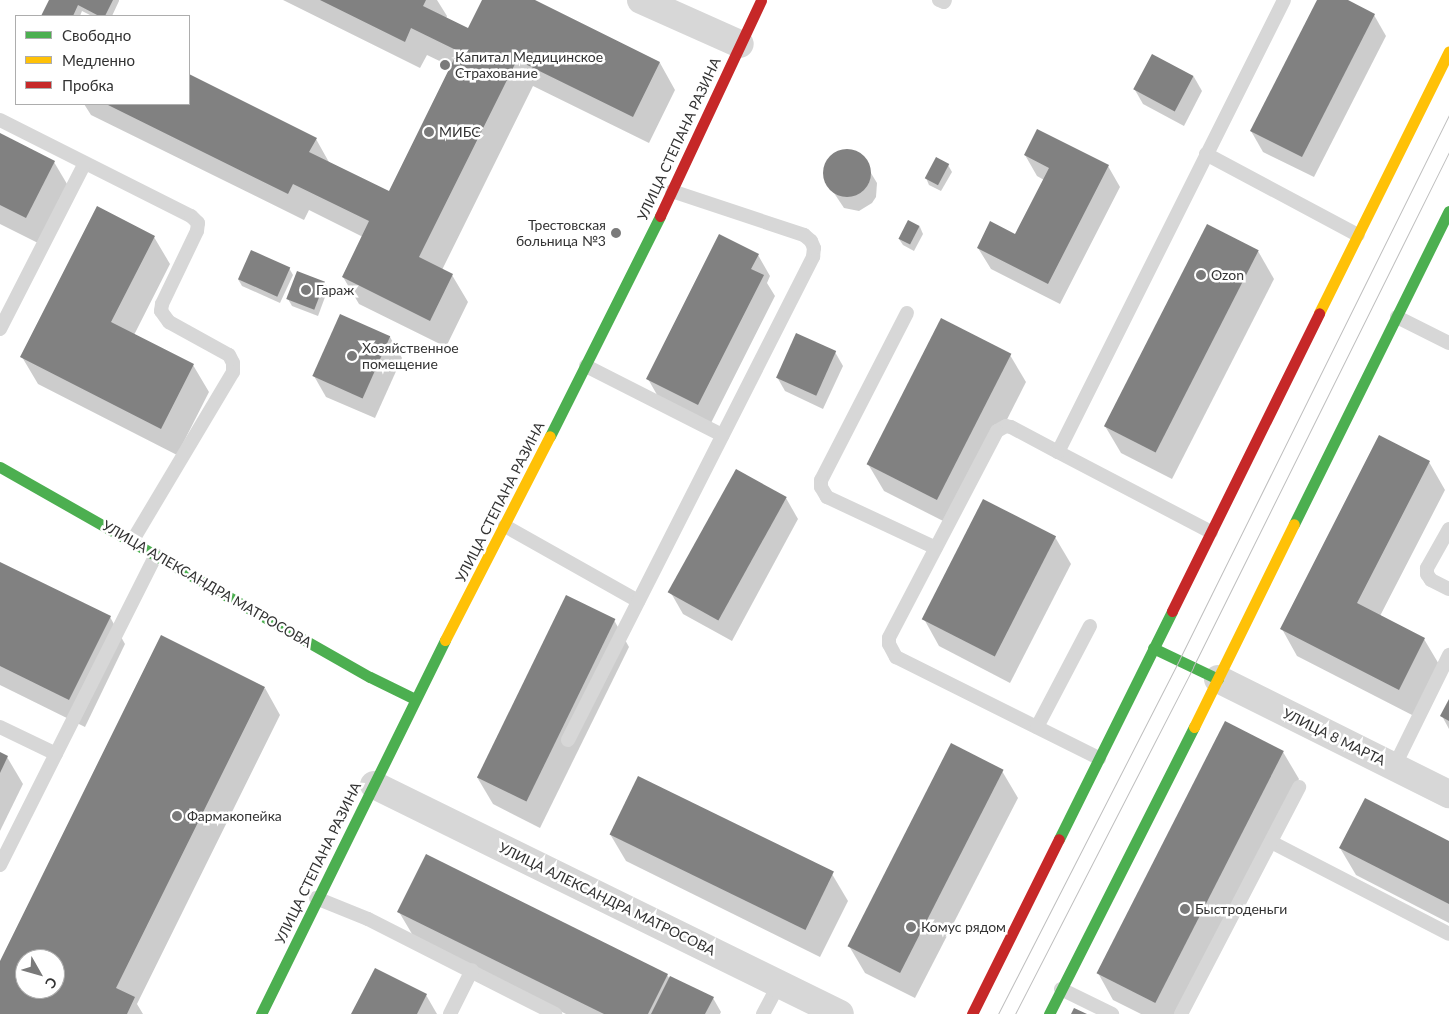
<!DOCTYPE html>
<meta charset="utf-8">
<style>
body{margin:0}
#map{position:relative;width:1449px;height:1014px;overflow:hidden;background:#fff;font-family:Lato,sans-serif}
div>[style]{position:absolute}
.shadow>*{inset:0;background:#0003}
.building>*{inset:0;background:#818181;transform-origin:0 0}
.round{border-radius:50%}
.lane>*{height:14px;margin:-7px;padding:0 7px;transform-origin:7px;border-radius:7px;background:#d7d7d7}
.street>*{height:28px;margin:-14px;padding:0 14px;transform-origin:14px;border-radius:14px;background:#d7d7d7}
.fast>*{height:11px;margin:-5.5px;padding:0 5.5px;transform-origin:5.5px;border-radius:5.5px;background:#4caf50}
.slow>*{height:11px;margin:-5.5px;padding:0 5.5px;transform-origin:5.5px;border-radius:5.5px;background:#ffc107}
.jam>*{height:11px;margin:-5.5px;padding:0 5.5px;transform-origin:5.5px;border-radius:5.5px;background:#c62828}
.tram>*{height:1px;margin:-0.5px;padding:0 0.5px;transform-origin:0.5px;border-radius:0.5px;background:#bebebe}
.dots>*{width:14px;height:14px;translate:-50% -50%;box-sizing:border-box;border:2px solid #fff;border-radius:50%}
span{translate:-50% -50%;white-space:nowrap;text-align:center;line-height:1.15;-webkit-text-stroke:5px #fff;paint-order:stroke}
.poi-label{font-size:14px;color:#333}
.left{translate:0 -50%;text-align:left}
.right{translate:-100% -50%;text-align:right}
.street-label{font-size:14px;color:#333}
.legend{position:absolute;left:15px;top:15px;width:175px;height:90px;box-sizing:border-box;background:#fff;border:1px solid #adadad;margin:0;padding:6px 9px;list-style:none;font-size:15px;color:#333}
.legend li{display:flex;align-items:center;gap:10px;height:25px}
.legend b{width:25px;border:1px solid #adadad}
.north{position:absolute;left:15px;top:949px;width:50px;height:50px;box-sizing:border-box;background:#fff;border:1px solid #adadad;border-radius:50%;rotate:128deg;font-size:14px;font-weight:700;line-height:20px;text-align:center;color:#333}
.north::after{content:'';display:block;margin:auto;width:18px;height:22px;background:#7a7a7a;clip-path:polygon(50% 0,100% 100%,50% 72%,0 100%)}
</style>
<div id="map">
<div class="shadow">
<i style="clip-path:polygon(51px 0,119px 0,119px 1px,112px 16px,92px 16px,82px 11px,80px 16px,43px 16px)"></i>
<i style="clip-path:polygon(283px 0,437px 0,447px 16px,446px 19px,469px 30px,484px 0,532px 0,660px 63px,675px 90px,649px 143px,533px 86px,442px 270px,452px 275px,468px 302px,446px 347px,359px 304px,343px 277px,363px 237px,309px 210px,304px 220px,91px 115px,84px 104px,189px 104px,189px 76px,316px 139px,330px 164px,389px 193px,452px 67px,427px 55px,420px 68px)"></i>
<i style="clip-path:polygon(1318px 0,1345px 0,1374px 15px,1386px 36px,1314px 177px,1263px 152px,1251px 131px)"></i>
<i style="clip-path:polygon(1153px 56px,1194px 77px,1202px 91px,1184px 126px,1143px 104px,1135px 90px)"></i>
<i style="clip-path:polygon(0 135px,54px 162px,70px 189px,42px 245px,0 224px)"></i>
<i style="clip-path:polygon(840px 152px,854px 152px,860px 155px,877px 183px,876px 197px,872px 203px,859px 211px,844px 208px,826px 181px,825px 167px,834px 155px)"></i>
<i style="clip-path:polygon(1025px 155px,1108px 166px,1120px 187px,1060px 304px,991px 269px,978px 248px,1015px 236px,1044px 180px,1037px 176px)"></i>
<i style="clip-path:polygon(948px 165px,952px 172px,941px 191px,929px 185px,926px 178px)"></i>
<i style="clip-path:polygon(908px 221px,920px 227px,923px 234px,914px 251px,903px 245px,899px 239px)"></i>
<i style="clip-path:polygon(1207px 226px,1258px 251px,1274px 279px,1172px 479px,1121px 453px,1105px 426px)"></i>
<i style="clip-path:polygon(154px 237px,170px 264px,134px 335px,193px 365px,209px 392px,177px 455px,38px 384px,22px 357px)"></i>
<i style="clip-path:polygon(758px 255px,770px 276px,767px 283px,775px 296px,710px 425px,660px 400px,648px 379px)"></i>
<i style="clip-path:polygon(289px 268px,293px 275px,280px 303px,242px 286px,238px 279px)"></i>
<i style="clip-path:polygon(325px 283px,328px 289px,318px 316px,292px 306px,288px 299px)"></i>
<i style="clip-path:polygon(340px 316px,390px 337px,402px 358px,375px 418px,326px 397px,314px 376px)"></i>
<i style="clip-path:polygon(835px 352px,843px 366px,823px 409px,785px 391px,777px 377px)"></i>
<i style="clip-path:polygon(1010px 355px,1026px 382px,953px 526px,884px 491px,868px 464px)"></i>
<i style="clip-path:polygon(1429px 462px,1445px 490px,1380px 616px,1424px 639px,1440px 666px,1414px 716px,1297px 656px,1282px 629px)"></i>
<i style="clip-path:polygon(786px 498px,798px 519px,732px 641px,683px 614px,671px 593px)"></i>
<i style="clip-path:polygon(1055px 537px,1071px 564px,1010px 683px,939px 646px,924px 619px)"></i>
<i style="clip-path:polygon(0 563px,110px 617px,125px 644px,85px 727px,0 685px)"></i>
<i style="clip-path:polygon(614px 620px,629px 647px,540px 828px,493px 804px,477px 777px)"></i>
<i style="clip-path:polygon(evenodd,265px 688px,280px 715px,137px 1004px,143px 1014px,0 1014px,0 964px,265px 688px,25px 959px,55px 959px,55px 989px,25px 989px,25px 959px)"></i>
<i style="clip-path:polygon(1449px 702px,1449px 729px,1442px 716px)"></i>
<i style="clip-path:polygon(1283px 752px,1299px 779px,1179px 1014px,1141px 1014px,1113px 1000px,1098px 973px)"></i>
<i style="clip-path:polygon(0 754px,7px 757px,23px 784px,0 831px)"></i>
<i style="clip-path:polygon(1002px 771px,1018px 798px,915px 998px,865px 973px,849px 946px)"></i>
<i style="clip-path:polygon(610px 834px,832px 874px,848px 901px,820px 957px,626px 861px)"></i>
<i style="clip-path:polygon(1449px 843px,1449px 923px,1356px 875px,1340px 848px)"></i>
<i style="clip-path:polygon(399px 912px,667px 975px,670px 979px,713px 998px,721px 1012px,720px 1014px,566px 1014px,415px 939px)"></i>
<i style="clip-path:polygon(426px 995px,437px 1014px,353px 1014px)"></i>
</div>
<div class="building">
<i style="clip-path:polygon(49px 0,113px 0,105px 16px,99px 16px,78px 5px,73px 16px,41px 16px)"></i>
<i style="clip-path:polygon(320px 0,426px 0,423px 6px,468px 28px,482px 0,535px 0,660px 62px,633px 117px,517px 60px,419px 257px,453px 274px,430px 321px,342px 277px,369px 221px,293px 184px,288px 194px,106px 104px,189px 104px,189px 74px,317px 138px,309px 152px,389px 191px,458px 51px,411px 28px,405px 42px)"></i>
<i style="clip-path:polygon(1317px 0,1348px 0,1375px 14px,1302px 157px,1250px 131px)"></i>
<i style="left:1152px;top:54px;width:47px;height:40px;rotate:28deg"></i>
<i style="clip-path:polygon(1037px 129px,1109px 165px,1048px 284px,977px 248px,990px 221px,1015px 234px,1049px 168px,1024px 155px)"></i>
<i style="clip-path:polygon(0 133px,55px 161px,26px 218px,0 205px)"></i>
<i class="round" style="left:823px;top:149px;width:48px;height:48px"></i>
<i style="left:936px;top:157px;width:15px;height:24px;rotate:28deg"></i>
<i style="clip-path:polygon(97px 206px,155px 236px,111px 322px,194px 364px,161px 429px,20px 357px)"></i>
<i style="left:908px;top:220px;width:13px;height:21px;rotate:27deg"></i>
<i style="left:1207px;top:224px;width:58px;height:227px;rotate:27deg"></i>
<i style="clip-path:polygon(719px 234px,759px 254px,751px 269px,764px 275px,698px 405px,646px 379px)"></i>
<i style="left:251px;top:250px;width:43px;height:32px;rotate:24deg"></i>
<i style="left:297px;top:271px;width:30px;height:30px;rotate:21deg"></i>
<i style="left:340px;top:314px;width:55px;height:68px;rotate:24deg"></i>
<i style="left:941px;top:318px;width:79px;height:164px;rotate:27deg"></i>
<i style="left:796px;top:333px;width:44px;height:49px;rotate:24deg"></i>
<i style="clip-path:polygon(1379px 435px,1430px 461px,1357px 603px,1425px 638px,1399px 690px,1280px 629px)"></i>
<i style="left:736px;top:469px;width:58px;height:141px;rotate:29deg"></i>
<i style="left:983px;top:499px;width:82px;height:135px;rotate:27deg"></i>
<i style="clip-path:polygon(0 562px,111px 616px,69px 700px,0 666px)"></i>
<i style="left:566px;top:595px;width:55px;height:203px;rotate:26deg"></i>
<i style="clip-path:polygon(evenodd,161px 635px,265px 687px,116px 988px,135px 997px,127px 1014px,0 1014px,0 961px,161px 635px,25px 959px,55px 959px,55px 989px,25px 989px,25px 959px)"></i>
<i style="clip-path:polygon(1449px 699px,1449px 721px,1440px 716px)"></i>
<i style="left:1225px;top:721px;width:66px;height:283px;rotate:27deg"></i>
<i style="left:951px;top:743px;width:59px;height:228px;rotate:27deg"></i>
<i style="clip-path:polygon(0 752px,8px 756px,0 773px)"></i>
<i style="left:638px;top:776px;width:218px;height:65px;rotate:26deg"></i>
<i style="clip-path:polygon(1365px 798px,1449px 841px,1449px 904px,1339px 848px)"></i>
<i style="clip-path:polygon(426px 854px,668px 974px,648px 1014px,604px 1014px,397px 912px)"></i>
<i style="clip-path:polygon(375px 968px,427px 994px,417px 1014px,351px 1014px)"></i>
<i style="clip-path:polygon(670px 976px,714px 997px,705px 1014px,651px 1014px)"></i>
<i style="clip-path:polygon(1074px 1008px,1087px 1014px,1071px 1014px)"></i>
</div>
<div class="lane">
<i style="left:939px;top:0;width:5px;rotate:22deg"></i>
<i style="left:944px;top:2px;width:2px;rotate:-63deg"></i>
<i style="left:0;top:120px;width:214px;rotate:26.7deg"></i>
<i style="left:191px;top:216px;width:10px;rotate:45deg"></i>
<i style="left:198px;top:223px;width:8px;rotate:97deg"></i>
<i style="left:197px;top:231px;width:81px;rotate:115.6deg"></i>
<i style="left:162px;top:304px;width:7px;rotate:98deg"></i>
<i style="left:161px;top:311px;width:14px;rotate:54deg"></i>
<i style="left:169px;top:322px;width:68px;rotate:28.8deg"></i>
<i style="left:229px;top:355px;width:9px;rotate:63deg"></i>
<i style="left:233px;top:363px;width:9px;rotate:90deg"></i>
<i style="left:233px;top:372px;width:196px;rotate:120.8deg"></i>
<i style="left:1206px;top:154px;width:172px;rotate:28.1deg"></i>
<i style="left:907px;top:313px;width:188px;rotate:117.2deg"></i>
<i style="left:821px;top:480px;width:7px;rotate:90deg"></i>
<i style="left:821px;top:487px;width:12px;rotate:59deg"></i>
<i style="left:827px;top:497px;width:120px;rotate:25.1deg"></i>
<i style="left:1397px;top:317px;width:58px;rotate:26.6deg"></i>
<i style="left:0;top:329px;width:186px;rotate:-62.9deg"></i>
<i style="left:586px;top:366px;width:153px;rotate:26.9deg"></i>
<i style="left:1058px;top:452px;width:53px;rotate:-152deg"></i>
<i style="left:1011px;top:427px;width:5px;rotate:-169deg"></i>
<i style="left:1006px;top:426px;width:10px;rotate:151deg"></i>
<i style="left:997px;top:431px;width:233px;rotate:117.6deg"></i>
<i style="left:889px;top:638px;width:6px;rotate:90deg"></i>
<i style="left:889px;top:644px;width:15px;rotate:62deg"></i>
<i style="left:896px;top:657px;width:227px;rotate:26.5deg"></i>
<i style="left:505px;top:526px;width:153px;rotate:29.4deg"></i>
<i style="left:1449px;top:529px;width:45px;rotate:119.4deg"></i>
<i style="left:1427px;top:568px;width:6px;rotate:90deg"></i>
<i style="left:1427px;top:574px;width:7px;rotate:56deg"></i>
<i style="left:1431px;top:580px;width:20px;rotate:27deg"></i>
<i style="left:1211px;top:532px;width:173px;rotate:-152.4deg"></i>
<i style="left:1058px;top:452px;width:505px;rotate:-63.43deg"></i>
<i style="left:0;top:727px;width:62px;rotate:25.7deg"></i>
<i style="left:1037px;top:727px;width:114px;rotate:-62.3deg"></i>
<i style="left:568px;top:740px;width:542px;rotate:-63.1deg"></i>
<i style="left:813px;top:257px;width:9px;rotate:-84deg"></i>
<i style="left:814px;top:248px;width:8px;rotate:-113deg"></i>
<i style="left:811px;top:241px;width:9px;rotate:-139deg"></i>
<i style="left:804px;top:235px;width:139px;rotate:-161.6deg"></i>
<i style="left:1394px;top:767px;width:125px;rotate:-63.8deg"></i>
<i style="left:1271px;top:842px;width:200px;rotate:27.3deg"></i>
<i style="left:0;top:865px;width:347px;rotate:-63.3deg"></i>
<i style="left:316px;top:898px;width:56px;rotate:22deg"></i>
<i style="left:368px;top:919px;width:210px;rotate:26.9deg"></i>
<i style="left:1061px;top:989px;width:57px;rotate:26.1deg"></i>
<i style="left:450px;top:1014px;width:49px;rotate:-63.4deg"></i>
<i style="left:763px;top:1014px;width:34px;rotate:-62deg"></i>
<i style="left:1181px;top:1014px;width:256px;rotate:-62.5deg"></i>
</div>
<div class="street">
<i style="left:641px;top:0;width:108px;rotate:24deg"></i>
<i style="left:1218px;top:679px;width:258px;rotate:26.5deg"></i>
<i style="left:374px;top:785px;width:519px;rotate:26.17deg"></i>
</div>
<div class="fast">
<i style="left:550px;top:436px;width:246px;rotate:-63.4deg"></i>
<i style="left:0;top:467px;width:425px;rotate:29.6deg"></i>
<i style="left:370px;top:677px;width:50px;rotate:26.1deg"></i>
<i style="left:1294px;top:524px;width:349px;rotate:-63.7deg"></i>
<i style="left:1153px;top:648px;width:72px;rotate:25.5deg"></i>
<i style="left:1059px;top:839px;width:254px;rotate:-63.6deg"></i>
<i style="left:261px;top:1014px;width:417px;rotate:-63.8deg"></i>
<i style="left:1049px;top:1014px;width:322px;rotate:-63.2deg"></i>
</div>
<div class="slow">
<i style="left:1319px;top:313px;width:292px;rotate:-63.6deg"></i>
<i style="left:445px;top:640px;width:229px;rotate:-62.8deg"></i>
<i style="left:1194px;top:727px;width:226px;rotate:-63.8deg"></i>
</div>
<div class="jam">
<i style="left:660px;top:216px;width:238px;rotate:-64.9deg"></i>
<i style="left:1172px;top:611px;width:332px;rotate:-63.7deg"></i>
<i style="left:972px;top:1014px;width:195px;rotate:-63.6deg"></i>
</div>
<div class="tram">
<i style="left:998px;top:1014px;width:398px;rotate:-62.9deg"></i>
<i style="left:1179px;top:660px;width:608px;rotate:-63.65deg"></i>
<i style="left:1015px;top:1014px;width:390px;rotate:-62.8deg"></i>
<i style="left:1193px;top:667px;width:575px;rotate:-63.57deg"></i>
</div>
<div class="dots">
<i style="left:445px;top:65px;background:#7a7a7a"></i>
<i style="left:429px;top:132px;background:#7a7a7a"></i>
<i style="left:616px;top:233px;background:#7a7a7a"></i>
<i style="left:1201px;top:275px;background:#7a7a7a"></i>
<i style="left:306px;top:290px;background:#7a7a7a"></i>
<i style="left:352px;top:356px;background:#7a7a7a"></i>
<i style="left:177px;top:816px;background:#7a7a7a"></i>
<i style="left:1185px;top:909px;background:#7a7a7a"></i>
<i style="left:911px;top:927px;background:#7a7a7a"></i>
</div>
<div class="poi-label">
<span class="left" style="left:455px;top:65px">Капитал Медицинское<br>Страхование</span>
<span class="left" style="left:439px;top:132px">МИБС</span>
<span class="right" style="left:606px;top:233px">Трестовская<br>больница №3</span>
<span class="left" style="left:1211px;top:275px">Ozon</span>
<span class="left" style="left:316px;top:290px">Гараж</span>
<span class="left" style="left:362px;top:356px">Хозяйственное<br>помещение</span>
<span class="left" style="left:187px;top:816px">Фармакопейка</span>
<span class="left" style="left:1195px;top:909px">Быстроденьги</span>
<span class="left" style="left:921px;top:927px">Комус рядом</span>
</div>
<div class="street-label">
<span style="left:679px;top:139px;rotate:-65deg">УЛИЦА СТЕПАНА РАЗИНА</span>
<span style="left:500px;top:502px;rotate:-63deg">УЛИЦА СТЕПАНА РАЗИНА</span>
<span style="left:207px;top:584px;rotate:30deg">УЛИЦА АЛЕКСАНДРА МАТРОСОВА</span>
<span style="left:1334px;top:737px;rotate:26deg">УЛИЦА 8 МАРТА</span>
<span style="left:318px;top:863px;rotate:-64deg">УЛИЦА СТЕПАНА РАЗИНА</span>
<span style="left:607px;top:899px;rotate:26deg">УЛИЦА АЛЕКСАНДРА МАТРОСОВА</span>
</div>
<ul class="legend">
<li><b style="height:6px;background:#4caf50"></b>Свободно</li>
<li><b style="height:6px;background:#ffc107"></b>Медленно</li>
<li><b style="height:6px;background:#c62828"></b>Пробка</li>
</ul>
<div class="north">С</div>
</div>
